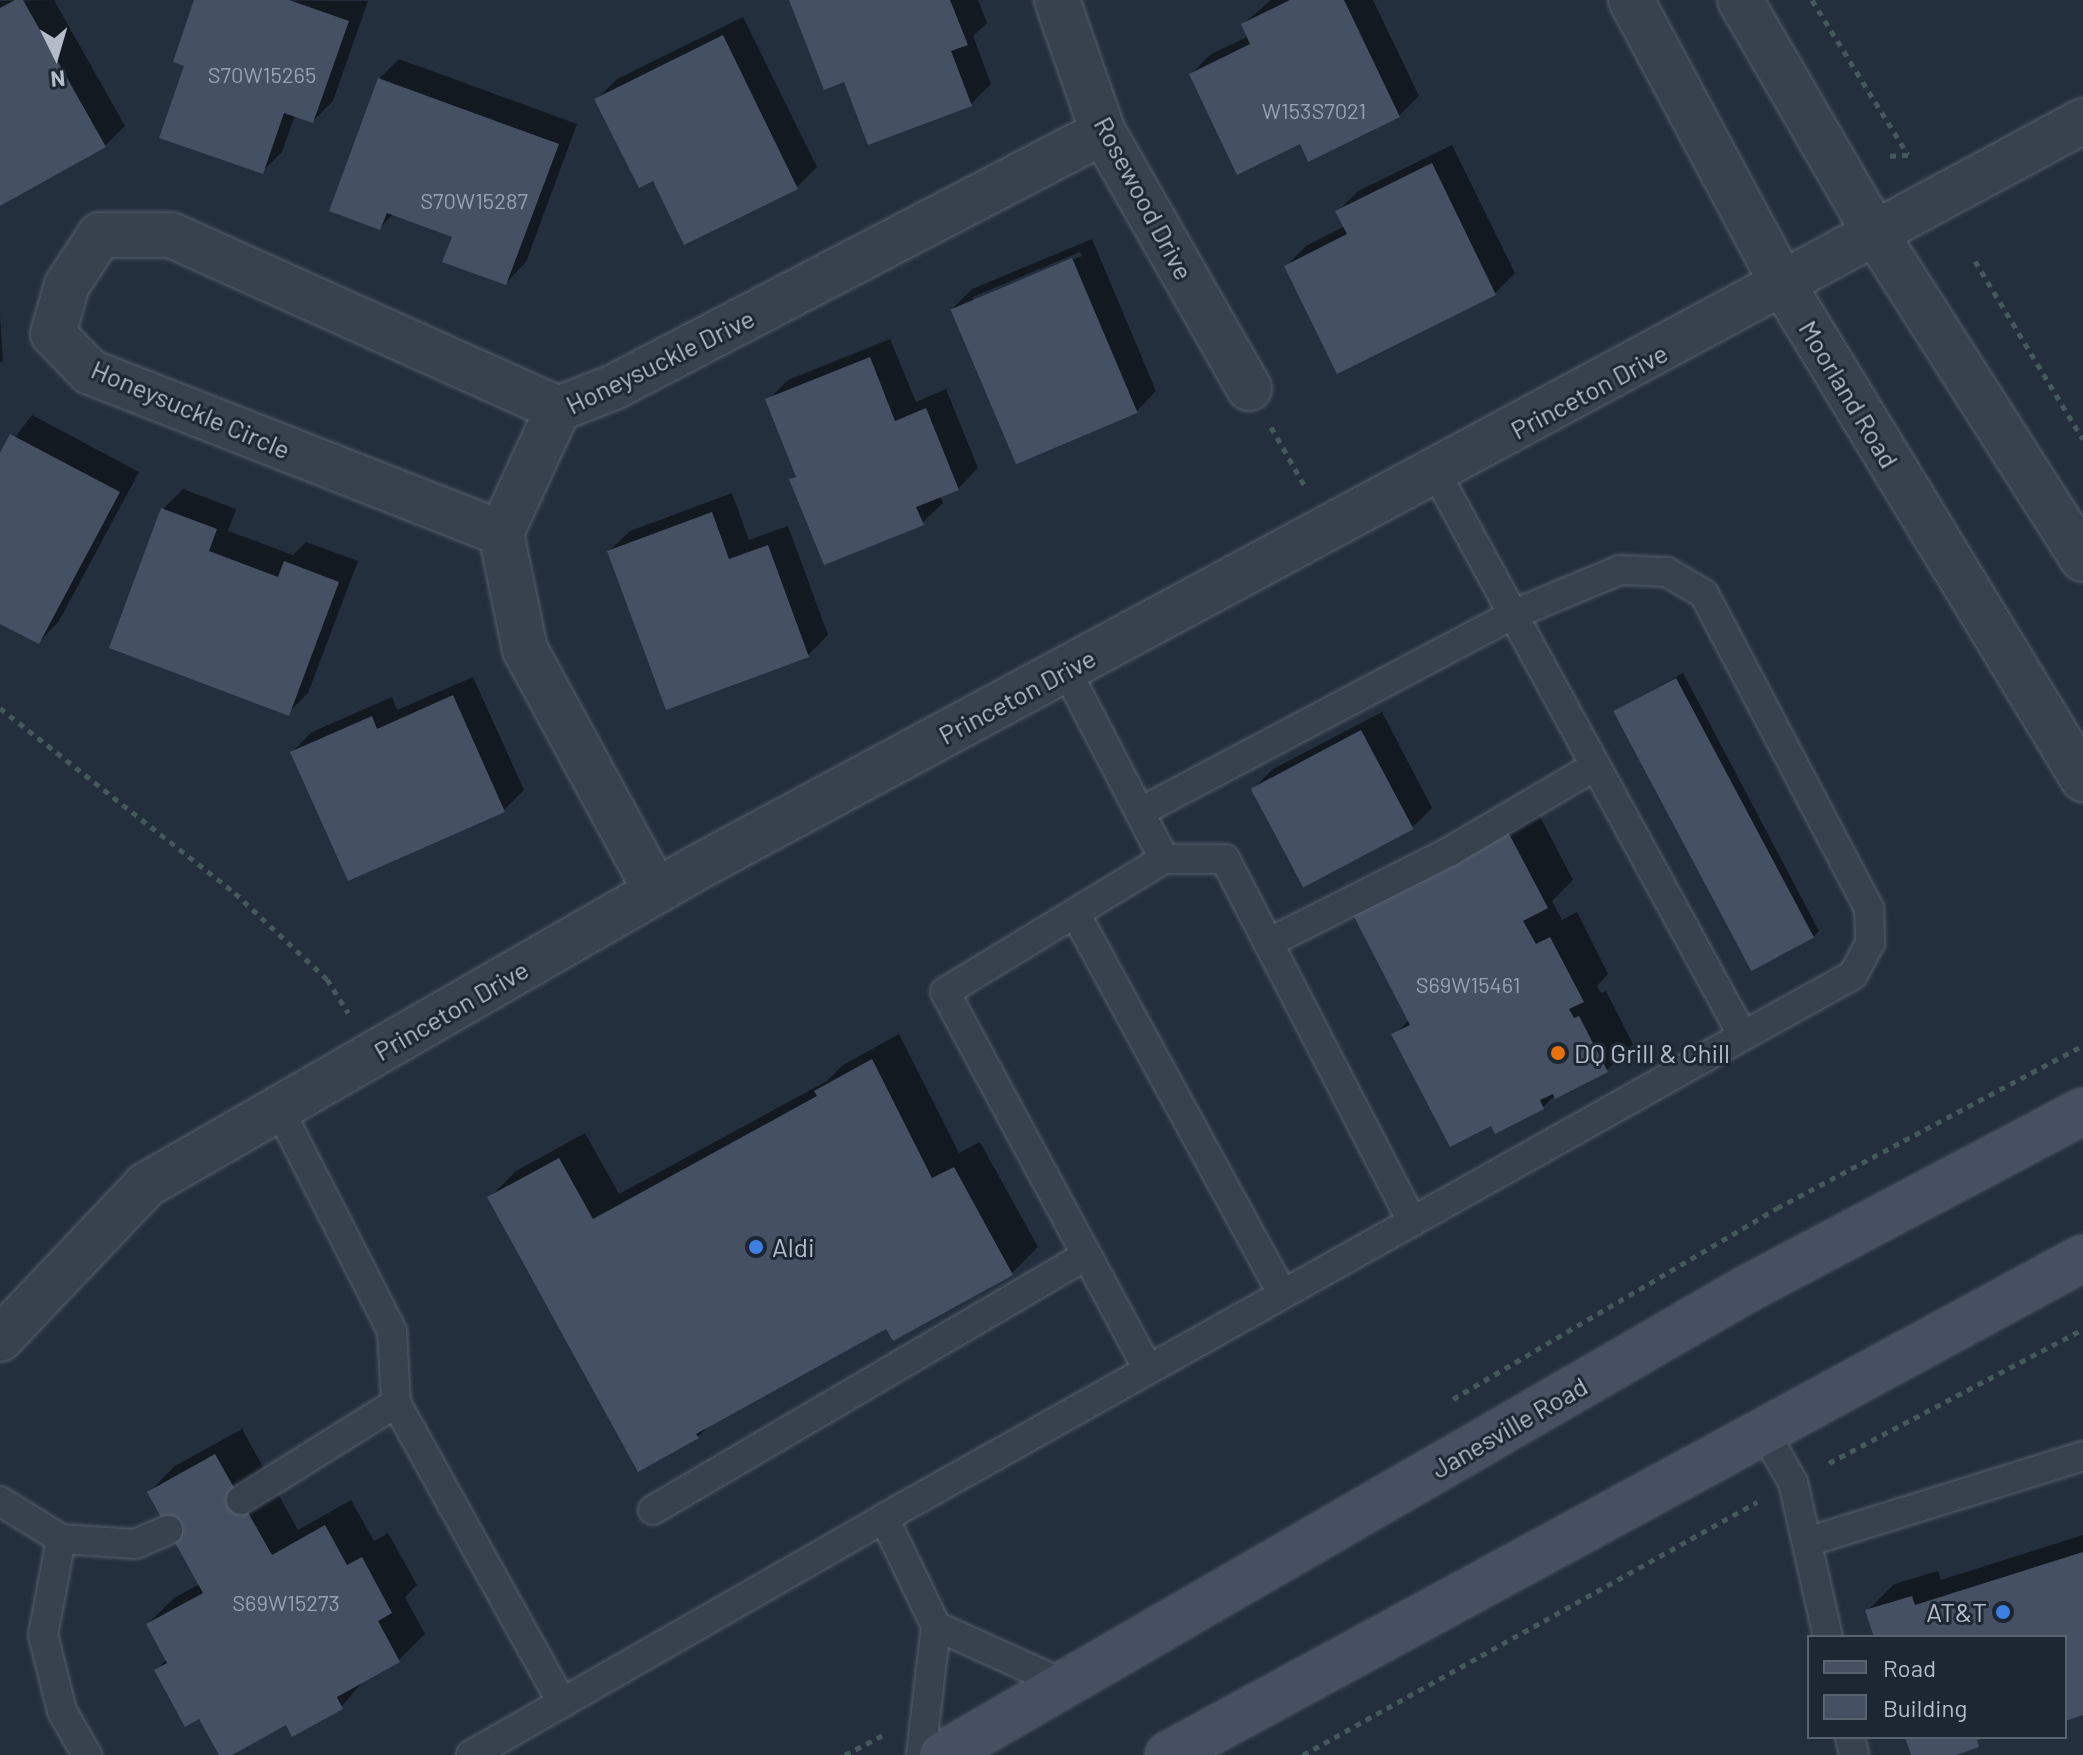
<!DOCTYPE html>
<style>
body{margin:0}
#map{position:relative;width:2083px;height:1755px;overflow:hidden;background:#242f3e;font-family:Barlow,sans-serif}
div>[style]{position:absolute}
.shadow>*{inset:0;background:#0007}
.building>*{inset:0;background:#455162;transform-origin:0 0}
.path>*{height:5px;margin-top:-2.5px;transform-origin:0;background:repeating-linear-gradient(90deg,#44595c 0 6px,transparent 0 12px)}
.roads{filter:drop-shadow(0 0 2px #565f6c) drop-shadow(0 0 2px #565f6c)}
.service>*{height:28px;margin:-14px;padding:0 14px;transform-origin:14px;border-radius:14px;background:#38414e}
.minor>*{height:44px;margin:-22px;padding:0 22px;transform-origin:22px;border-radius:22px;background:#38414e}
.tertiary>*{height:44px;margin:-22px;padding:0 22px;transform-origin:22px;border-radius:22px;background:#38414e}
.secondary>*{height:44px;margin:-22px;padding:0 22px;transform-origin:22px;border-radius:22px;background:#465061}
.dots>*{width:22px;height:22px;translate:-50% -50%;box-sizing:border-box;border:4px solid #1d2633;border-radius:50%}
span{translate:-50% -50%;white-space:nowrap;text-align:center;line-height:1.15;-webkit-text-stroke:6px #1d2633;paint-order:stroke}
.number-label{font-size:22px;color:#98a1af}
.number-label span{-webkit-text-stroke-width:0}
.street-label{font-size:26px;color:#b4bcc9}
.poi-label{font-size:26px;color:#b4bcc9}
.left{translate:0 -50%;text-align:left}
.right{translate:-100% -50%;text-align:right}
.legend{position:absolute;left:1807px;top:1635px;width:260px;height:104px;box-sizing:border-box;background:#1d2633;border:2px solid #59626f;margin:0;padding:10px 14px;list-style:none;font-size:24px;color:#b4bcc9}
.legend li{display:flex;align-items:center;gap:16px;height:40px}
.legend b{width:40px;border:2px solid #59626f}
.north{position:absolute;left:16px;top:16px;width:80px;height:80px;-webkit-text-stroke:6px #1d2633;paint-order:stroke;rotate:175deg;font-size:22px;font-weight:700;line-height:32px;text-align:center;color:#b4bcc9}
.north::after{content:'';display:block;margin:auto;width:28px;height:36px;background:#b4bcc9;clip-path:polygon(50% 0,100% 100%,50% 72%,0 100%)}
</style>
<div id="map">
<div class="shadow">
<i style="clip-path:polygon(54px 0,125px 126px,105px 146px,0 203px,0 1px)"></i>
<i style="clip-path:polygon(196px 0,368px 1px,333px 101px,313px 121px,295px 115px,282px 152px,262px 172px)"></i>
<i style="clip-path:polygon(792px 0,978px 0,987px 23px,973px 36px,991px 84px,971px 104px,845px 79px)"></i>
<i style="clip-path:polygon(1271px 0,1373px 0,1419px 96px,1399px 116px,1301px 141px,1191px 74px,1211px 54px,1249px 36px,1243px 24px)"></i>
<i style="clip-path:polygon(743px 17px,817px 167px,797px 187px,685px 242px,654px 178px,597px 99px,617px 79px)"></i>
<i style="clip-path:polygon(399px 59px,577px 124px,526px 262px,506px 283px,454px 235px,394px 213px,380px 228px,379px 79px)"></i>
<i style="clip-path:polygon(1452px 145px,1515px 273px,1495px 293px,1286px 266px,1306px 246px,1345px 226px,1338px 211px,1358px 191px)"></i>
<i style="clip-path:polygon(evenodd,1092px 239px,1156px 391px,1136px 412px,952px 309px,972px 289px,1092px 239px,1080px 252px,1082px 256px,973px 301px,973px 297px,1080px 252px)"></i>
<i style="clip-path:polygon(0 315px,3px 361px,0 363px)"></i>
<i style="clip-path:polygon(890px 339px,916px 402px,946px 389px,978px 468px,958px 489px,940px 496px,943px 503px,922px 523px,791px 480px,797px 474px,768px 400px,788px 380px)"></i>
<i style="clip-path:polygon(32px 415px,139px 472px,59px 621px,39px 642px,0 621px,0 457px)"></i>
<i style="clip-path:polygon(183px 489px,236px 509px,228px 531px,293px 555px,306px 542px,358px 561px,308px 693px,288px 713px,163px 509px)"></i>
<i style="clip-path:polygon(732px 493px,749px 540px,788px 526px,828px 635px,808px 655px,609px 551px,630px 531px)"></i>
<i style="clip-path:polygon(1683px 673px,1819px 931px,1813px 937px,1616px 711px)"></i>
<i style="clip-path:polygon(473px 677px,524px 790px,504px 810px,292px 752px,312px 732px,392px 697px,397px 710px)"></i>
<i style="clip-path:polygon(1382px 712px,1432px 808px,1412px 828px,1253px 789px,1273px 769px)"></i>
<i style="clip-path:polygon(1534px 805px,1573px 880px,1552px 901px,1562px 920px,1577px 912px,1608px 974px,1597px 986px,1601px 993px,1606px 991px,1633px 1044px,1607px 1070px,1555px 1095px,1543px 1107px,1492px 1123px,1394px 1035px,1410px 1019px,1353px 911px)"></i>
<i style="clip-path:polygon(899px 1034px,959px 1153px,980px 1142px,1038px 1247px,1012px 1273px,894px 1338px,887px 1327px,712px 1423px,698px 1437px,490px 1197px,516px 1171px,585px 1133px,619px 1194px,827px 1081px,843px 1065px)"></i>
<i style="clip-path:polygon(242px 1429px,298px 1530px,351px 1500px,374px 1541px,388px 1533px,417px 1585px,405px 1597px,425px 1634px,399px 1660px,366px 1678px,341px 1707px,287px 1722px,221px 1755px,200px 1716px,156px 1670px,167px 1659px,148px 1624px,174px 1598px,200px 1584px,149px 1492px,175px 1466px)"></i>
<i style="clip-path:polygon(2083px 1535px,2083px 1713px,2065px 1719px,2065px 1637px,1876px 1637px,1867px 1611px,1894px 1584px,1938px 1571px,1941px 1580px)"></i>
</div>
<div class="building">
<i style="clip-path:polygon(15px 0,23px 0,106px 147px,0 206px,0 8px)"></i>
<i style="clip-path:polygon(194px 0,289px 0,349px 21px,313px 123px,284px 113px,263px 174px,159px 138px,184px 66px,173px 62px)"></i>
<i style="clip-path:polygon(789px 0,950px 0,968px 45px,951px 51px,972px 106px,868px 145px,844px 82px,824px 90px)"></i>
<i style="clip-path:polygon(1290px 0,1344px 0,1400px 117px,1308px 162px,1300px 144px,1237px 175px,1189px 74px,1250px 44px,1241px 24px)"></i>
<i style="clip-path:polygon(723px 35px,798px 189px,684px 245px,653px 181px,639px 188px,594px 99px)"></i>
<i style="clip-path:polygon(378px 78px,559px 144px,506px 285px,442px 262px,452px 237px,387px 213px,380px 230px,329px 211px)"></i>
<i style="clip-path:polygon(1432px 163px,1496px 295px,1337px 374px,1284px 266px,1347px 234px,1335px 211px)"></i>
<i style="left:1072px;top:258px;width:168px;height:132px;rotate:67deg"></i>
<i style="clip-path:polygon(870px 357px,895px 421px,926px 408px,959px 490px,916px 507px,924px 525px,824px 565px,789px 479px,796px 477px,765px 399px)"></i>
<i style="clip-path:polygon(10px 434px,120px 492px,39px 644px,0 624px,0 453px)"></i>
<i style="clip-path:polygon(161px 508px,217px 529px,209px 551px,278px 577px,284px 561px,339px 582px,289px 716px,109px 648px)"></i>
<i style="clip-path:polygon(712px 512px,729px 559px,768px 545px,809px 657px,666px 710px,607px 551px)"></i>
<i style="left:1676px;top:678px;width:294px;height:71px;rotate:62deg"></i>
<i style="clip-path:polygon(453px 695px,505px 812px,348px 881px,290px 752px,372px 716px,377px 729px)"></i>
<i style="left:1361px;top:730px;width:112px;height:125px;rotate:62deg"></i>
<i style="clip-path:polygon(1507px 830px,1548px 908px,1523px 921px,1536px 944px,1550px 937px,1584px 1002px,1569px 1009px,1574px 1018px,1579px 1016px,1608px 1072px,1555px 1099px,1553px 1094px,1540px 1100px,1544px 1109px,1495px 1134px,1491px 1126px,1450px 1147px,1391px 1034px,1410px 1025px,1351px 911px)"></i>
<i style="clip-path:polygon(872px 1059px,932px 1178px,954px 1167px,1013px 1275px,893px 1341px,886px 1329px,696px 1434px,699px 1438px,638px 1472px,487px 1197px,559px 1158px,593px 1219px,817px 1096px,814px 1091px)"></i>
<i style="clip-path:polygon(215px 1454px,272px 1555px,325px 1525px,347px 1565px,362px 1557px,392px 1613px,378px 1621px,400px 1662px,337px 1697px,343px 1709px,292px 1737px,286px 1725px,232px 1755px,219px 1755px,199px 1719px,185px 1727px,154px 1670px,167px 1663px,146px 1624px,203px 1593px,147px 1492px)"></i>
<i style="clip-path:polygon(2083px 1552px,2083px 1715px,2065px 1721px,2065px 1637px,1874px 1637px,1865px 1610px,1912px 1596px,1915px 1605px)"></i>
<i style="clip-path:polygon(1905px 1737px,1984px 1737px,1984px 1738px,1977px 1740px,1979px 1747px,1956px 1755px,1911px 1755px)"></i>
</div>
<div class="path">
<i style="left:1812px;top:0;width:182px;rotate:58.2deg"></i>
<i style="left:1908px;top:155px;width:21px;rotate:177deg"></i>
<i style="left:1975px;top:261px;width:208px;rotate:58.8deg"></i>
<i style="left:1271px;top:427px;width:70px;rotate:60.2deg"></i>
<i style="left:0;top:708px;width:299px;rotate:38.2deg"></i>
<i style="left:235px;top:893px;width:126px;rotate:43.1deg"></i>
<i style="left:327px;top:979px;width:40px;rotate:58deg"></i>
<i style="left:1453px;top:1399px;width:376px;rotate:-30.5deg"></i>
<i style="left:1777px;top:1208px;width:347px;rotate:-28deg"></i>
<i style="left:1829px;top:1463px;width:287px;rotate:-27.8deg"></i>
<i style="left:845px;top:1755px;width:43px;rotate:-27.8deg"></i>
<i style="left:1303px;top:1755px;width:520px;rotate:-29.13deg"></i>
</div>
<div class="roads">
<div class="service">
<i style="left:1066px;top:670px;width:213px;rotate:62.6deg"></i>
<i style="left:1164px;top:859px;width:61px"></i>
<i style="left:1225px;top:859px;width:406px;rotate:62.7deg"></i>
<i style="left:1140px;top:812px;width:421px;rotate:-27.9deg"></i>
<i style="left:1512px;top:615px;width:117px;rotate:-22.6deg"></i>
<i style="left:1620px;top:570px;width:47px;rotate:2.4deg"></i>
<i style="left:1667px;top:572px;width:43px;rotate:30.7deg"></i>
<i style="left:1704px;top:594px;width:355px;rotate:62.3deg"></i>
<i style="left:1869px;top:908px;width:35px;rotate:88deg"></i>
<i style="left:1870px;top:943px;width:36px;rotate:118deg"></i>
<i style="left:1853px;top:975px;width:126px;rotate:151deg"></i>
<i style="left:1076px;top:915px;width:430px;rotate:61.4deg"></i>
<i style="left:1268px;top:943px;width:203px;rotate:-26.7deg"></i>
<i style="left:1449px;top:852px;width:169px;rotate:-30.5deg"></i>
<i style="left:279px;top:1109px;width:249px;rotate:63deg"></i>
<i style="left:392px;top:1331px;width:72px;rotate:86.8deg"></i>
<i style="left:396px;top:1403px;width:343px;rotate:61deg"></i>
<i style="left:1148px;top:1369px;width:428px;rotate:-118.3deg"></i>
<i style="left:945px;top:992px;width:256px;rotate:-31.3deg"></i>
<i style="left:1764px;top:1432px;width:58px;rotate:59.9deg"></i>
<i style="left:1793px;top:1482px;width:159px;rotate:77.3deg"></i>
<i style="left:241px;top:1500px;width:183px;rotate:-32deg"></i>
<i style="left:0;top:1501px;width:72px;rotate:31.9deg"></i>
<i style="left:61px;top:1539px;width:98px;rotate:100.6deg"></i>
<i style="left:43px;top:1635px;width:78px;rotate:76deg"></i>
<i style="left:62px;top:1711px;width:51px;rotate:60.4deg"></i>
<i style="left:653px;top:1510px;width:503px;rotate:-30.44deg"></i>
<i style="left:61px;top:1539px;width:74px;rotate:3.9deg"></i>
<i style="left:135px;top:1544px;width:36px;rotate:-23deg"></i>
<i style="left:1807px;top:1542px;width:289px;rotate:-17.3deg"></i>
<i style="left:936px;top:1626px;width:120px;rotate:-115.7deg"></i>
<i style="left:884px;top:1518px;width:985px;rotate:-29.3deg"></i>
<i style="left:1743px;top:1036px;width:641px;rotate:-118.6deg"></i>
<i style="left:1850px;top:1737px;width:18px;rotate:77deg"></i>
<i style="left:471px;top:1755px;width:476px;rotate:-29.8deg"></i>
<i style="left:921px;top:1755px;width:130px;rotate:-83.4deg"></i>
<i style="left:936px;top:1626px;width:143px;rotate:24.4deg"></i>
</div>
<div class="minor">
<i style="left:1057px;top:0;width:140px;rotate:70.8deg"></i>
<i style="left:1103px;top:132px;width:295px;rotate:60.3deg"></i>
<i style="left:501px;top:533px;width:441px;rotate:-158.6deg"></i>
<i style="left:90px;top:372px;width:53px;rotate:-134.2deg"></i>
<i style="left:53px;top:334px;width:51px;rotate:-74.1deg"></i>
<i style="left:67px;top:285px;width:60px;rotate:-56.6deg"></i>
<i style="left:100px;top:235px;width:71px"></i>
<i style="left:171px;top:235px;width:424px;rotate:24.2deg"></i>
<i style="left:656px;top:891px;width:274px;rotate:-118.5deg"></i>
<i style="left:525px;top:650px;width:119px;rotate:-101.6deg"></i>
<i style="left:501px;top:533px;width:136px;rotate:-65.3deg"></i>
<i style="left:558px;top:409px;width:60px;rotate:-21.4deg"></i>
<i style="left:614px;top:387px;width:551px;rotate:-27.54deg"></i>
<i style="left:0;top:1339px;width:212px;rotate:-46.5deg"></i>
<i style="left:146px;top:1185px;width:639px;rotate:-29.93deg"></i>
<i style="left:700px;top:866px;width:1571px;rotate:-28.31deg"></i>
</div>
<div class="tertiary">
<i style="left:1631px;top:0;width:324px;rotate:61.9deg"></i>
<i style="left:1784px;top:286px;width:577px;rotate:58.76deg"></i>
<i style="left:1740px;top:0;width:273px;rotate:59.9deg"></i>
<i style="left:1877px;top:236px;width:383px;rotate:57.5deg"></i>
</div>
<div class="secondary">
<i style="left:942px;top:1755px;width:930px;rotate:-30.07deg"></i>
<i style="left:1747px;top:1289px;width:380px;rotate:-27.9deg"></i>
<i style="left:1168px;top:1755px;width:1041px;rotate:-28.51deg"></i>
</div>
</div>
<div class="dots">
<i style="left:1558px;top:1053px;background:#e8710a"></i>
<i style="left:756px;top:1247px;background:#3f7fe0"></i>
<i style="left:2003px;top:1612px;background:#3f7fe0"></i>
</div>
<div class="number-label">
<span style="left:262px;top:75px">S70W15265</span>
<span style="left:1314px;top:111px">W153S7021</span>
<span style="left:474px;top:201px">S70W15287</span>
<span style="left:1468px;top:985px">S69W15461</span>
<span style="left:286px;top:1603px">S69W15273</span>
</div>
<div class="street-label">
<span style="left:1144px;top:198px;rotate:62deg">Rosewood Drive</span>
<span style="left:660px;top:361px;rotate:-26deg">Honeysuckle Drive</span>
<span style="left:1589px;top:391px;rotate:-28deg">Princeton Drive</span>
<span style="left:1849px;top:394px;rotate:59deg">Moorland Road</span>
<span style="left:191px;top:409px;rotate:23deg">Honeysuckle Circle</span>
<span style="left:1017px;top:696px;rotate:-28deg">Princeton Drive</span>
<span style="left:451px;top:1010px;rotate:-30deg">Princeton Drive</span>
<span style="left:1509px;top:1427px;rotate:-30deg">Janesville Road</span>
</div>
<div class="poi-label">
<span class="left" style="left:1574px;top:1053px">DQ Grill &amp; Chill</span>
<span class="left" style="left:772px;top:1247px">Aldi</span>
<span class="right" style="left:1987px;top:1612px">AT&amp;T</span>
</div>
<ul class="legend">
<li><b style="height:10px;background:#465061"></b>Road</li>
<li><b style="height:22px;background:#455162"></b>Building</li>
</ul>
<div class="north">N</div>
</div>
